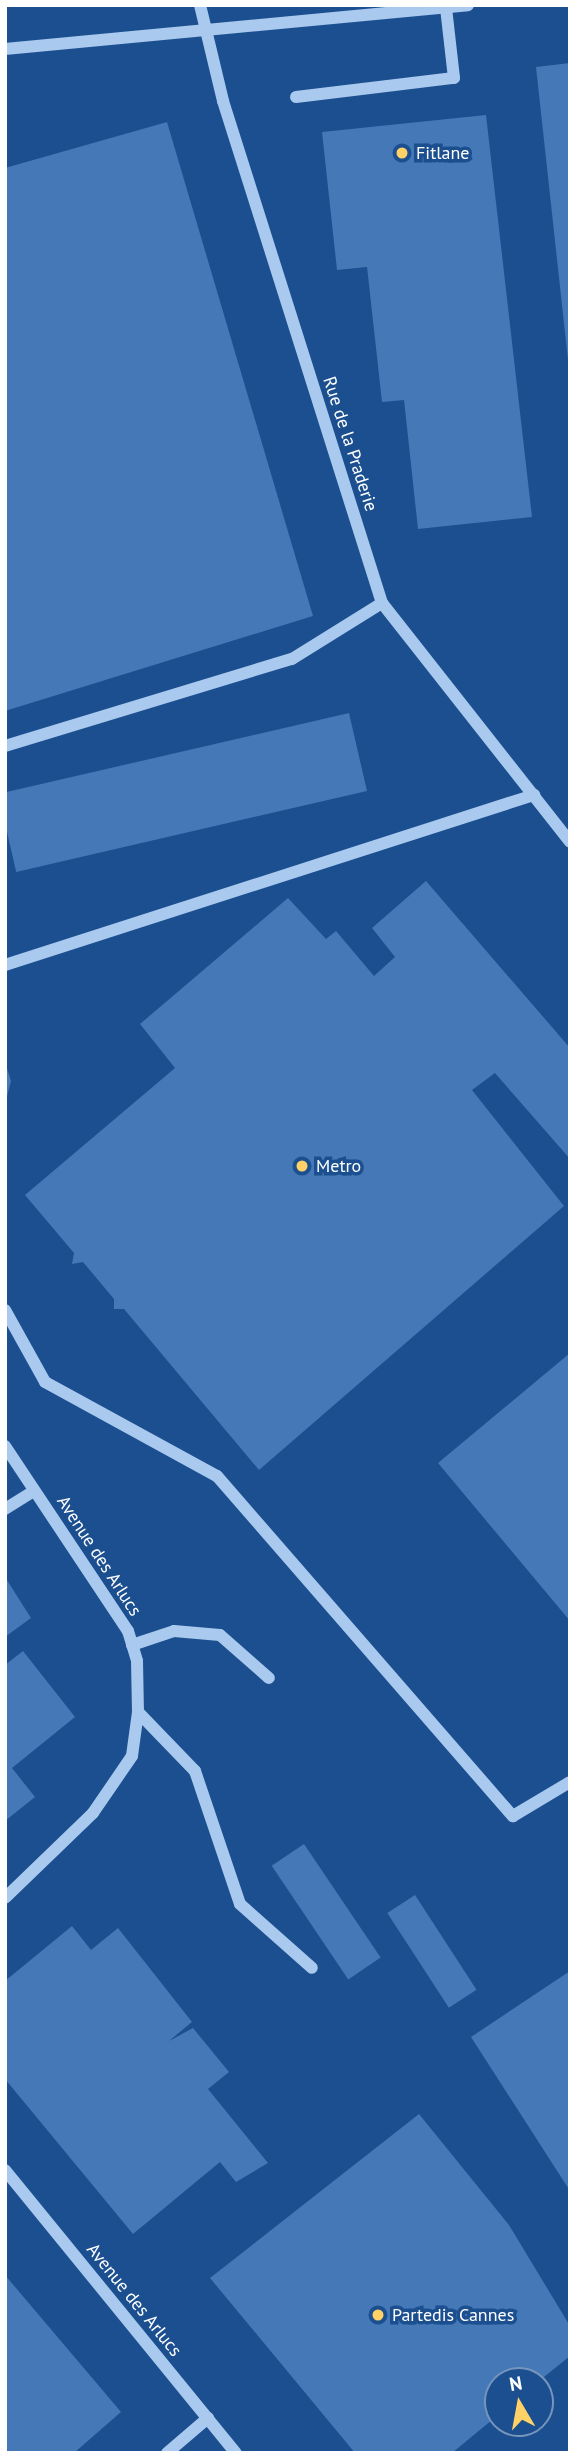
<!DOCTYPE html>
<style>
body{margin:0}
#map{position:relative;width:575px;height:2458px;overflow:hidden;background:#1b4f8f;font-family:"PT Sans",sans-serif}
div>[style]{position:absolute}
.building>*{inset:0;background:#4478b7;transform-origin:0 0}
.minor>*{height:12px;margin:-6px;padding:0 6px;transform-origin:6px;border-radius:6px;background:#a9c9ee}
.dots>*{width:19px;height:19px;translate:-50% -50%;box-sizing:border-box;border:4px solid #1b4f8f;border-radius:50%}
span{translate:-50% -50%;white-space:nowrap;text-align:center;line-height:1.15;-webkit-text-stroke:7px #1b4f8f;paint-order:stroke}
.poi-label{font-size:18px;color:#fff}
.left{translate:0 -50%;text-align:left}
.street-label{font-size:18px;color:#fff}
.frame{position:absolute;inset:0;border:7px solid #fff;pointer-events:none}
.north{position:absolute;left:484px;top:2367px;width:70px;height:70px;box-sizing:border-box;background:#1b4f8f;border:2px solid #7695bc;border-radius:50%;rotate:350deg;font-size:19px;font-weight:700;line-height:28px;text-align:center;color:#fff}
.north::after{content:'';display:block;margin:auto;width:24px;height:32px;background:#ffd166;clip-path:polygon(50% 0,100% 100%,50% 72%,0 100%)}
</style>
<div id="map">
<div class="building">
<i style="clip-path:polygon(570px 63px,570px 359px,568px 360px,536px 67px)"></i>
<i style="clip-path:polygon(486px 115px,532px 517px,418px 529px,404px 400px,382px 402px,367px 267px,337px 270px,322px 132px)"></i>
<i style="clip-path:polygon(167px 122px,313px 616px,5px 711px,5px 168px)"></i>
<i style="left:349px;top:713px;width:80px;height:360px;rotate:77deg"></i>
<i style="clip-path:polygon(426px 881px,570px 1048px,570px 1159px,495px 1073px,472px 1090px,564px 1206px,259px 1470px,124px 1309px,114px 1309px,114px 1299px,83px 1262px,72px 1264px,74px 1253px,25px 1195px,175px 1068px,140px 1024px,288px 898px,326px 939px,336px 931px,374px 976px,395px 957px,372px 928px)"></i>
<i style="clip-path:polygon(5px 1062px,11px 1081px,5px 1104px)"></i>
<i style="clip-path:polygon(570px 1353px,570px 1621px,438px 1463px)"></i>
<i style="clip-path:polygon(5px 1577px,31px 1618px,5px 1637px)"></i>
<i style="clip-path:polygon(23px 1651px,75px 1717px,12px 1768px,35px 1797px,5px 1821px,5px 1665px)"></i>
<i style="left:304px;top:1844px;width:137px;height:39px;rotate:56deg"></i>
<i style="left:415px;top:1895px;width:113px;height:33px;rotate:57deg"></i>
<i style="clip-path:polygon(72px 1926px,91px 1950px,118px 1928px,192px 2022px,169px 2041px,193px 2028px,229px 2072px,208px 2089px,268px 2163px,236px 2182px,220px 2162px,133px 2234px,5px 2079px,5px 1981px)"></i>
<i style="clip-path:polygon(570px 1971px,570px 2191px,471px 2037px)"></i>
<i style="clip-path:polygon(419px 2114px,509px 2225px,570px 2326px,570px 2356px,539px 2381px,498px 2381px,498px 2415px,452px 2453px,355px 2453px,210px 2278px)"></i>
<i style="clip-path:polygon(5px 2275px,121px 2412px,74px 2453px,5px 2453px)"></i>
</div>
<div class="minor">
<i style="left:200px;top:5px;width:99px;rotate:76.5deg"></i>
<i style="left:223px;top:101px;width:527px;rotate:72.43deg"></i>
<i style="left:382px;top:603px;width:304px;rotate:51.8deg"></i>
<i style="left:5px;top:49px;width:465px;rotate:-5.4deg"></i>
<i style="left:296px;top:97px;width:159px;rotate:-6.9deg"></i>
<i style="left:454px;top:78px;width:70px;rotate:-96.5deg"></i>
<i style="left:5px;top:746px;width:300px;rotate:-16.9deg"></i>
<i style="left:292px;top:659px;width:106px;rotate:-31.9deg"></i>
<i style="left:5px;top:965px;width:556px;rotate:-17.82deg"></i>
<i style="left:5px;top:1310px;width:82px;rotate:60.9deg"></i>
<i style="left:45px;top:1382px;width:196px;rotate:28.7deg"></i>
<i style="left:217px;top:1476px;width:451px;rotate:49deg"></i>
<i style="left:513px;top:1816px;width:66px;rotate:-30.8deg"></i>
<i style="left:5px;top:1446px;width:222px;rotate:56.4deg"></i>
<i style="left:128px;top:1631px;width:31px;rotate:73deg"></i>
<i style="left:137px;top:1661px;width:51px;rotate:88.9deg"></i>
<i style="left:138px;top:1712px;width:44px;rotate:97.8deg"></i>
<i style="left:132px;top:1756px;width:69px;rotate:124.4deg"></i>
<i style="left:93px;top:1813px;width:122px;rotate:136deg"></i>
<i style="left:5px;top:1509px;width:34px;rotate:-32deg"></i>
<i style="left:132px;top:1645px;width:44px;rotate:-18.4deg"></i>
<i style="left:174px;top:1631px;width:46px;rotate:5deg"></i>
<i style="left:220px;top:1635px;width:65px;rotate:41.3deg"></i>
<i style="left:138px;top:1712px;width:82px;rotate:46deg"></i>
<i style="left:195px;top:1771px;width:140px;rotate:71.3deg"></i>
<i style="left:240px;top:1904px;width:96px;rotate:41.6deg"></i>
<i style="left:5px;top:2170px;width:365px;rotate:50.8deg"></i>
<i style="left:167px;top:2453px;width:54px;rotate:-40.5deg"></i>
</div>
<div class="dots">
<i style="left:402px;top:153px;background:#ffd166"></i>
<i style="left:302px;top:1166px;background:#ffd166"></i>
<i style="left:378px;top:2315px;background:#ffd166"></i>
</div>
<div class="poi-label">
<span class="left" style="left:416px;top:153px">Fitlane</span>
<span class="left" style="left:316px;top:1166px">Metro</span>
<span class="left" style="left:392px;top:2315px">Partedis Cannes</span>
</div>
<div class="street-label">
<span style="left:350px;top:444px;rotate:72deg">Rue de la Praderie</span>
<span style="left:99px;top:1556px;rotate:57deg">Avenue des Arlucs</span>
<span style="left:134px;top:2300px;rotate:51deg">Avenue des Arlucs</span>
</div>
<div class="frame"></div>
<div class="north">N</div>
</div>
